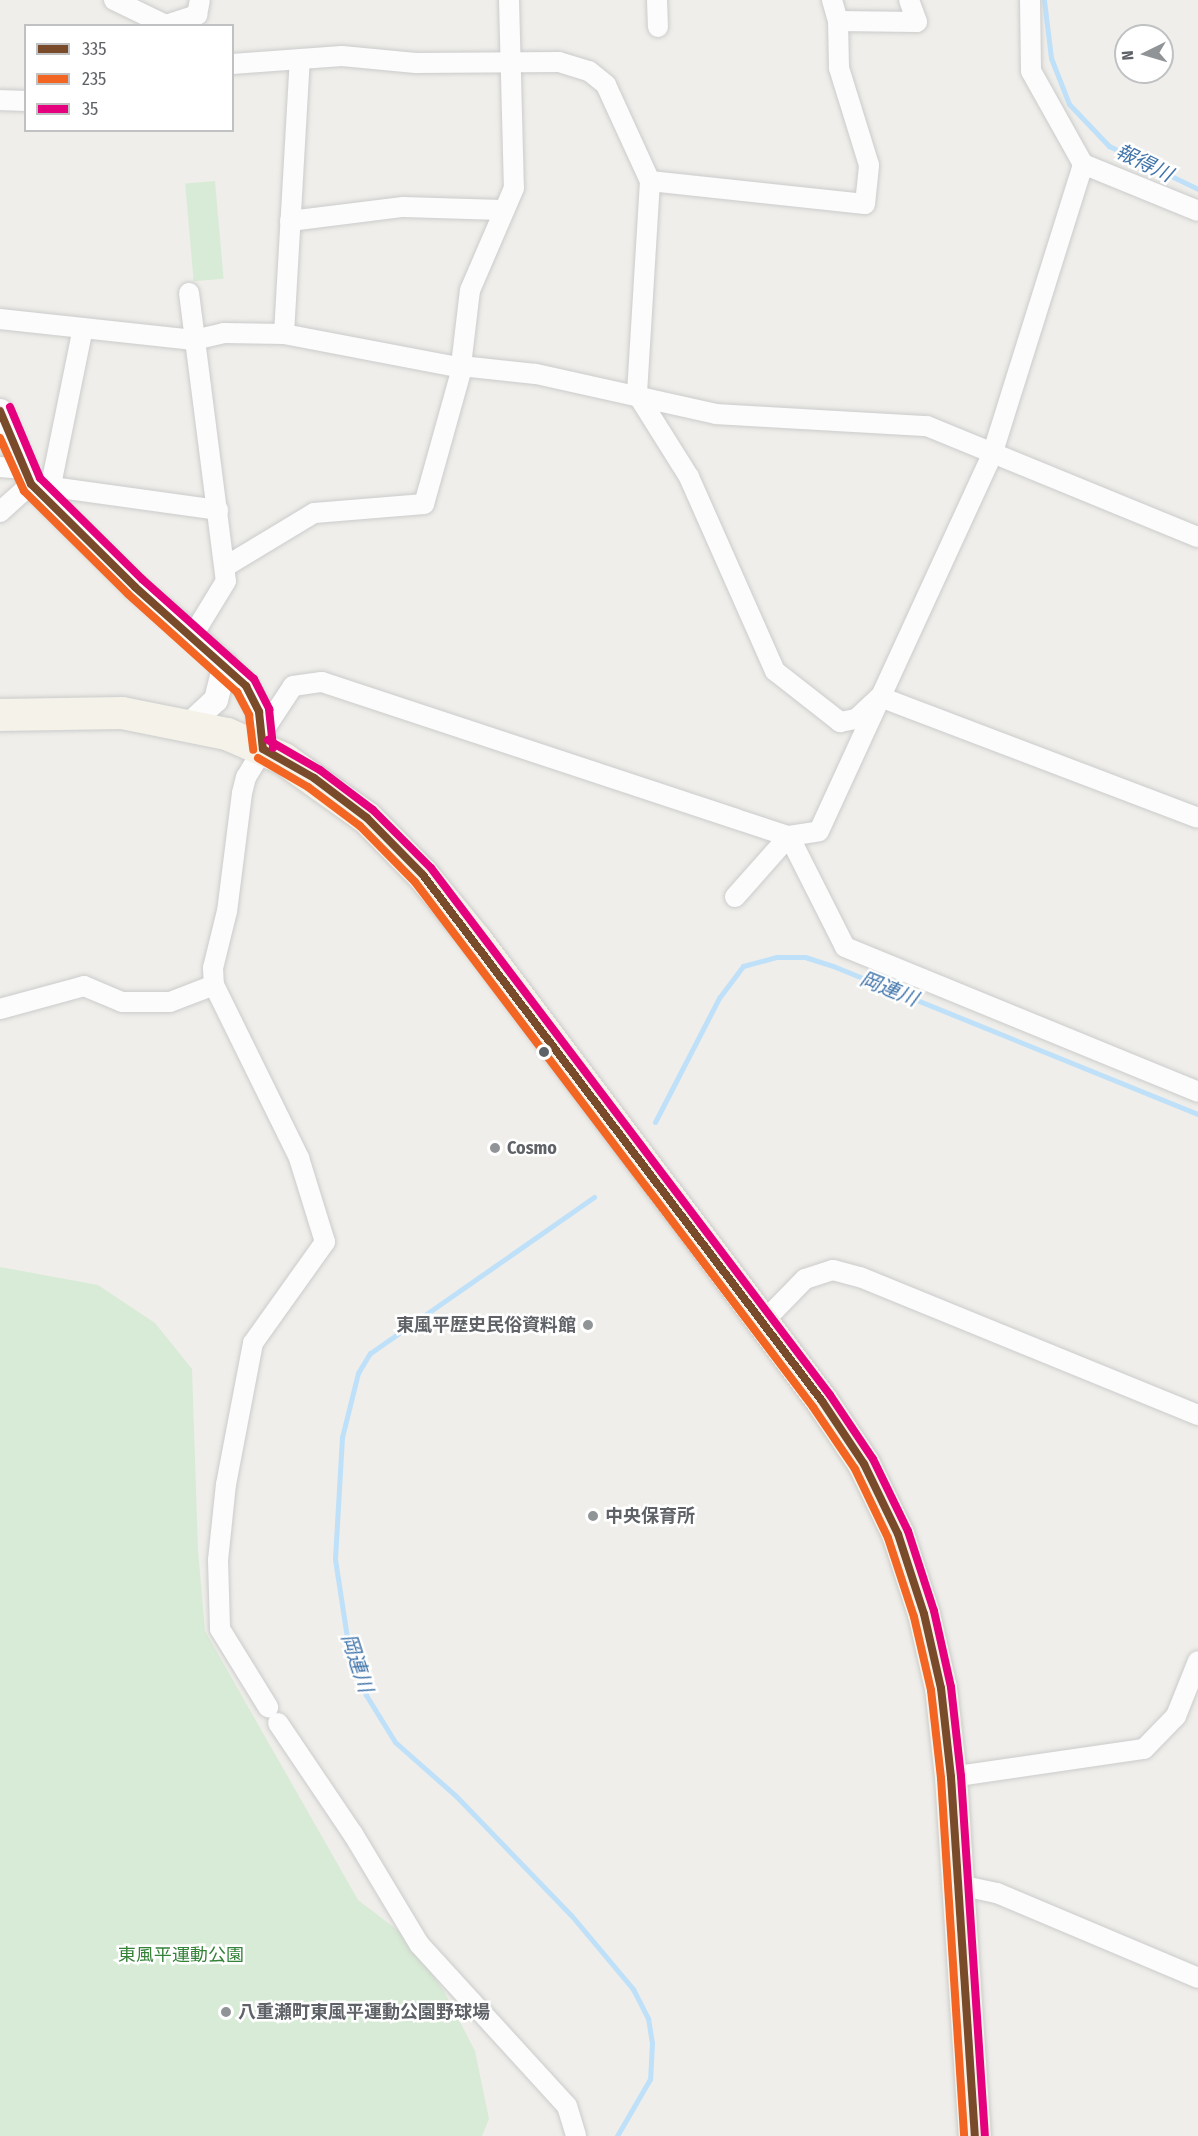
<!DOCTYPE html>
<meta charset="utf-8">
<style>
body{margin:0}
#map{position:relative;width:1198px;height:2136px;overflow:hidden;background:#efeeea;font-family:"Fira Sans Condensed","Noto Sans JP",sans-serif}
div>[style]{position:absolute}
.green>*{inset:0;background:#d8ebd6;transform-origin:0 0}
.stream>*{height:5px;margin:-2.5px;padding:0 2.5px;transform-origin:2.5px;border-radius:2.5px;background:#bfe0f9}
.roads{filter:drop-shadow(0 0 2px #cbcccc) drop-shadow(0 0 2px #cbcccc)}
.minor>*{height:20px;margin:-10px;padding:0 10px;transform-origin:10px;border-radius:10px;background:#fdfcfc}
.tertiary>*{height:24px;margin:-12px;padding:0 12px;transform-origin:12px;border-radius:12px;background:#fdfcfc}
.primary>*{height:32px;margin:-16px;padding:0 16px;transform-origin:16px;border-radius:16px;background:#f4f2e9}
.bus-1>*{height:8px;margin:-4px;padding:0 4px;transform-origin:4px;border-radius:4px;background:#7a4b2a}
.bus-2>*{height:8px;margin:-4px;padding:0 4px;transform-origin:4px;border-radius:4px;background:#f26522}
.bus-3>*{height:8px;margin:-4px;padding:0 4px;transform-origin:4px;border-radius:4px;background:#e5007d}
.dots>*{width:16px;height:16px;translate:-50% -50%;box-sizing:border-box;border:3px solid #fff;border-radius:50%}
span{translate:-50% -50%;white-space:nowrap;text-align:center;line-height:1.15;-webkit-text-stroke:5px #fff;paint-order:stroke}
.poi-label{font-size:18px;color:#5f6368;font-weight:700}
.left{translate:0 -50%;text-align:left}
.right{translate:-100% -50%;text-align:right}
.park-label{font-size:18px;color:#348238}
.water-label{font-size:20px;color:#4174aa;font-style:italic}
.legend{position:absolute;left:24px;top:24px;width:210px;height:108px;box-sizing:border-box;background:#fff;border:2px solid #bfc1c3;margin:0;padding:8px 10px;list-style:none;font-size:18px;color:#5f6368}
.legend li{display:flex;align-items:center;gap:12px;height:30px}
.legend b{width:30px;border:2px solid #bfc1c3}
.north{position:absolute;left:1114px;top:24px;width:60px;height:60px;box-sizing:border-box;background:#fff;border:2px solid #bfc1c3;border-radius:50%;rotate:265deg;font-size:16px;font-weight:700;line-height:24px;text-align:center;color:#5f6368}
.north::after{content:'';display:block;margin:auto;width:21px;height:27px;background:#919496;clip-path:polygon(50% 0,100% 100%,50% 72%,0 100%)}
</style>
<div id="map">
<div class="green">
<i style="left:215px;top:181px;width:98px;height:30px;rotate:85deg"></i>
<i style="clip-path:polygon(0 1267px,98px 1285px,155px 1323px,192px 1369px,198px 1550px,205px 1631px,358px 1900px,404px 1935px,444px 1991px,475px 2051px,489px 2119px,482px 2136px,0 2136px)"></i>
</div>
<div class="stream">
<i style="left:1044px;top:0;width:58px;rotate:83.1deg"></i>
<i style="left:1051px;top:58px;width:49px;rotate:68.6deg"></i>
<i style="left:1069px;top:104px;width:58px;rotate:46.4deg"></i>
<i style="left:1109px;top:146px;width:99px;rotate:25.8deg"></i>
<i style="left:655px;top:1122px;width:140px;rotate:-62.7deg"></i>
<i style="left:719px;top:998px;width:40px;rotate:-53deg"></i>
<i style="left:743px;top:966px;width:35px;rotate:-15deg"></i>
<i style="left:777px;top:957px;width:28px"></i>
<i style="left:805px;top:957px;width:29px;rotate:18deg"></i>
<i style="left:833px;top:966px;width:394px;rotate:22.1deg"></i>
<i style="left:594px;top:1197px;width:273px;rotate:145.1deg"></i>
<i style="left:370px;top:1353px;width:23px;rotate:121deg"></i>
<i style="left:358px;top:1373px;width:66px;rotate:104deg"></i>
<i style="left:342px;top:1437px;width:122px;rotate:93.3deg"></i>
<i style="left:335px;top:1559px;width:86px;rotate:81.3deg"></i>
<i style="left:348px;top:1644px;width:54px;rotate:70.6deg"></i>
<i style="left:366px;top:1695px;width:55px;rotate:58.3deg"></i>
<i style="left:395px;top:1742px;width:81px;rotate:41.5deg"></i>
<i style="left:456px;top:1796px;width:165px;rotate:46deg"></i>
<i style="left:571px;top:1915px;width:97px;rotate:50deg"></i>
<i style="left:633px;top:1989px;width:33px;rotate:63deg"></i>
<i style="left:648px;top:2018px;width:25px;rotate:81deg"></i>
<i style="left:652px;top:2043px;width:36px;rotate:93deg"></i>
<i style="left:650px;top:2079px;width:66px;rotate:120.1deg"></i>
</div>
<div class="roads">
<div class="minor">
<i style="left:114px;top:0;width:58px;rotate:25.7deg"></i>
<i style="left:166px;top:25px;width:33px;rotate:-18deg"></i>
<i style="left:197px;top:15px;width:15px;rotate:-79deg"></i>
<i style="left:509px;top:0;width:188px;rotate:88.5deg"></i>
<i style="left:514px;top:188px;width:111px;rotate:113.3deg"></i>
<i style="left:470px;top:290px;width:77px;rotate:96.8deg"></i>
<i style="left:461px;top:366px;width:75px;rotate:6.1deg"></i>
<i style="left:536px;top:374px;width:184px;rotate:12.5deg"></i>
<i style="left:716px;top:414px;width:211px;rotate:3.3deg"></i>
<i style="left:927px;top:426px;width:293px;rotate:22.3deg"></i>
<i style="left:657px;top:0;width:27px;rotate:88deg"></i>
<i style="left:1030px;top:0;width:71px;rotate:89.2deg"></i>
<i style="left:1031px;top:71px;width:107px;rotate:60.8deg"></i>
<i style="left:1083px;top:164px;width:124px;rotate:22.2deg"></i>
<i style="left:838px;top:21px;width:79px;rotate:0.7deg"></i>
<i style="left:917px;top:22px;width:23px;rotate:-110deg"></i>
<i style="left:232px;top:64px;width:110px;rotate:-4.2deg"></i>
<i style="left:342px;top:56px;width:74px;rotate:5.4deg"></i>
<i style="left:416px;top:63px;width:143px;rotate:-0.4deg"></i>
<i style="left:559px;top:62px;width:31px;rotate:17deg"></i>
<i style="left:589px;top:71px;width:22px;rotate:39deg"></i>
<i style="left:606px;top:85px;width:106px;rotate:65.4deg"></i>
<i style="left:650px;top:181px;width:213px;rotate:93.5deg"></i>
<i style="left:637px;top:394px;width:98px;rotate:57.9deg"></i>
<i style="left:689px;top:477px;width:212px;rotate:66.1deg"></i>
<i style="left:775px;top:671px;width:83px;rotate:38.1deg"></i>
<i style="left:840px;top:722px;width:16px;rotate:-11deg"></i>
<i style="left:856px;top:719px;width:33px;rotate:-43deg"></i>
<i style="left:0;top:100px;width:26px;rotate:2deg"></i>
<i style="left:650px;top:181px;width:216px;rotate:6.1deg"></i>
<i style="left:865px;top:204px;width:39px;rotate:-84deg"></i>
<i style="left:869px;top:165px;width:102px;rotate:-107.2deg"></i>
<i style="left:839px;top:68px;width:47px;rotate:-91.2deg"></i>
<i style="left:838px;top:21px;width:22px;rotate:-106deg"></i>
<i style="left:290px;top:221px;width:114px;rotate:-7.1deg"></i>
<i style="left:403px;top:207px;width:99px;rotate:1.7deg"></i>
<i style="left:189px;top:293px;width:290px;rotate:82.7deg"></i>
<i style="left:226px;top:581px;width:63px;rotate:121.4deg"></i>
<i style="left:0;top:319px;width:195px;rotate:6.2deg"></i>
<i style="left:194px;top:340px;width:31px;rotate:-13deg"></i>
<i style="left:224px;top:333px;width:60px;rotate:1deg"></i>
<i style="left:284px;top:334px;width:181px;rotate:10.8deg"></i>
<i style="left:462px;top:368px;width:141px;rotate:105.6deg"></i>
<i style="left:424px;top:504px;width:110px;rotate:175.3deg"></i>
<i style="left:314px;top:513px;width:103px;rotate:148.9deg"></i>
<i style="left:284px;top:334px;width:275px;rotate:-86.7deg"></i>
<i style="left:0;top:467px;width:21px;rotate:5deg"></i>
<i style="left:51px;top:485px;width:160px;rotate:-78.5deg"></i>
<i style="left:0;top:512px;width:42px;rotate:-42.1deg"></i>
<i style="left:31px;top:484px;width:189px;rotate:7.9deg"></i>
<i style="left:880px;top:697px;width:340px;rotate:20.8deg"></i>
<i style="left:262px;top:733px;width:56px;rotate:-56.6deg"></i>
<i style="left:293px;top:686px;width:29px;rotate:-8deg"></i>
<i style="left:322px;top:682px;width:492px;rotate:18.3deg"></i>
<i style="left:789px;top:836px;width:124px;rotate:63.2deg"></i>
<i style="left:845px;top:947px;width:382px;rotate:22.3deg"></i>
<i style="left:263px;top:749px;width:33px;rotate:121deg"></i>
<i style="left:246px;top:777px;width:16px;rotate:104deg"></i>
<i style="left:242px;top:793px;width:119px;rotate:97.2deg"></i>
<i style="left:227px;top:911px;width:59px;rotate:103.8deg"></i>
<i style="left:213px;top:968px;width:17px;rotate:87deg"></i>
<i style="left:214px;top:985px;width:193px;rotate:63.8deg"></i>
<i style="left:299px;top:1158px;width:88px;rotate:72.8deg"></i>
<i style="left:325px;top:1242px;width:124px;rotate:125.5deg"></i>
<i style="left:253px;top:1343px;width:144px;rotate:100.8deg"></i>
<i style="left:226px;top:1484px;width:76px;rotate:96deg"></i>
<i style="left:218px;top:1560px;width:69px;rotate:88.3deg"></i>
<i style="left:220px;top:1629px;width:92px;rotate:58.4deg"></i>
<i style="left:735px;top:897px;width:81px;rotate:-48.5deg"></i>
<i style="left:789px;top:836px;width:30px;rotate:-9deg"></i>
<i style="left:819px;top:831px;width:414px;rotate:-65.3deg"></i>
<i style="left:992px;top:455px;width:305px;rotate:-72.6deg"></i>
<i style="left:0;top:1009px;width:87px;rotate:-15.3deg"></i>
<i style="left:84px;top:986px;width:41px;rotate:22.8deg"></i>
<i style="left:122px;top:1002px;width:48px"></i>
<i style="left:170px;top:1002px;width:47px;rotate:-21.1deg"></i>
<i style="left:763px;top:1322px;width:60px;rotate:-45.7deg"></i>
<i style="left:805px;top:1279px;width:29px;rotate:-18deg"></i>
<i style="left:833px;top:1270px;width:28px;rotate:15deg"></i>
<i style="left:860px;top:1277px;width:365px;rotate:22.2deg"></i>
<i style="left:278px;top:1723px;width:134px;rotate:56deg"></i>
<i style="left:353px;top:1834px;width:128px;rotate:59deg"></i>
<i style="left:419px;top:1944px;width:219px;rotate:47.6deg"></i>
<i style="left:567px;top:2106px;width:31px;rotate:73deg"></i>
<i style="left:951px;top:1777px;width:195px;rotate:-8.3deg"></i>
<i style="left:1144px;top:1749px;width:46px;rotate:-45.9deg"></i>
<i style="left:1176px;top:1716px;width:59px;rotate:-68.2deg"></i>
<i style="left:959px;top:1885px;width:39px;rotate:12deg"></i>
<i style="left:997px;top:1893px;width:218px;rotate:22.9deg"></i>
</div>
<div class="tertiary">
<i style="left:0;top:411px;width:79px;rotate:67deg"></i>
<i style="left:31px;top:484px;width:146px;rotate:44.7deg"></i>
<i style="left:135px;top:587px;width:75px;rotate:39.6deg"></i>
<i style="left:193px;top:635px;width:74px;rotate:43.9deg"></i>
<i style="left:246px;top:686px;width:29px;rotate:63deg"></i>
<i style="left:259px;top:712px;width:37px;rotate:84deg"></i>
<i style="left:190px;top:724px;width:35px;rotate:-43deg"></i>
<i style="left:216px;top:700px;width:37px;rotate:-76deg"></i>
</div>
<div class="primary">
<i style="left:0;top:715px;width:122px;rotate:-0.9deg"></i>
<i style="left:122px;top:713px;width:107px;rotate:11.3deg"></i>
<i style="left:227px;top:734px;width:62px;rotate:23.7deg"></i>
<i style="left:284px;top:759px;width:102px;rotate:35.4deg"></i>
<i style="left:367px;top:818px;width:80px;rotate:45.5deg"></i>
<i style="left:423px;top:875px;width:84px;rotate:50.8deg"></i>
<i style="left:476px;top:940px;width:576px;rotate:53.11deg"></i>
<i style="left:822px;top:1401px;width:76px;rotate:56.3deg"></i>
<i style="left:864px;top:1464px;width:78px;rotate:64.1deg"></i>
<i style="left:898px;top:1534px;width:84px;rotate:72deg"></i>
<i style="left:924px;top:1614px;width:76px;rotate:77.1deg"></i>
<i style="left:941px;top:1688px;width:90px;rotate:83.6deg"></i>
<i style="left:951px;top:1777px;width:360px;rotate:86.2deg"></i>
</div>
</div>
<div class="bus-1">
<i style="left:0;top:411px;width:79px;rotate:67deg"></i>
<i style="left:31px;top:484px;width:146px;rotate:44.7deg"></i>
<i style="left:135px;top:587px;width:149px;rotate:41.7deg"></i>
<i style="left:246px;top:686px;width:29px;rotate:63deg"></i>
<i style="left:259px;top:712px;width:37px;rotate:84deg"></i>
<i style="left:263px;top:749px;width:59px;rotate:29.6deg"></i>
<i style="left:314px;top:778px;width:66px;rotate:37deg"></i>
<i style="left:367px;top:818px;width:80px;rotate:45.5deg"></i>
<i style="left:423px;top:875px;width:660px;rotate:52.82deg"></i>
<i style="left:822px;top:1401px;width:76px;rotate:56.3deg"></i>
<i style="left:864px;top:1464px;width:78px;rotate:64.1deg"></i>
<i style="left:898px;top:1534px;width:84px;rotate:72deg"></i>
<i style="left:924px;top:1614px;width:76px;rotate:77.1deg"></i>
<i style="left:941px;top:1688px;width:90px;rotate:83.6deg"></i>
<i style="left:951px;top:1777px;width:360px;rotate:86.2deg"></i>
</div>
<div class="bus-2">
<i style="left:0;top:438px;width:58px;rotate:65.6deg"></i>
<i style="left:24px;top:491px;width:146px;rotate:44.7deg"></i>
<i style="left:128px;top:594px;width:147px;rotate:42deg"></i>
<i style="left:237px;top:692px;width:26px;rotate:62deg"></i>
<i style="left:249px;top:715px;width:35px;rotate:83deg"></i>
<i style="left:258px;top:758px;width:58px;rotate:30.1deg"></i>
<i style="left:308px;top:787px;width:65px;rotate:36.9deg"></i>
<i style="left:360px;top:826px;width:78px;rotate:45.5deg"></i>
<i style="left:415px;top:882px;width:659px;rotate:52.83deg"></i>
<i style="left:813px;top:1407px;width:75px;rotate:55.9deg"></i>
<i style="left:855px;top:1469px;width:76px;rotate:64.4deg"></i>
<i style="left:888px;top:1538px;width:83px;rotate:71.8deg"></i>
<i style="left:914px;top:1617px;width:75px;rotate:76.9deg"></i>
<i style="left:931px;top:1690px;width:89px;rotate:83.5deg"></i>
<i style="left:941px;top:1778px;width:359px;rotate:86.3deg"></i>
</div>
<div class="bus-3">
<i style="left:10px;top:407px;width:77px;rotate:67.1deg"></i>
<i style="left:40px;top:478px;width:144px;rotate:44.7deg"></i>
<i style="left:142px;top:579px;width:150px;rotate:41.8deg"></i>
<i style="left:254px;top:679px;width:34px;rotate:63deg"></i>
<i style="left:269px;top:709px;width:39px;rotate:84deg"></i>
<i style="left:268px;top:740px;width:60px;rotate:30deg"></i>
<i style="left:320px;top:770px;width:66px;rotate:37deg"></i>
<i style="left:373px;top:810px;width:82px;rotate:45deg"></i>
<i style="left:431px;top:868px;width:661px;rotate:52.87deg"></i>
<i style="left:830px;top:1395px;width:77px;rotate:56.1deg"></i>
<i style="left:873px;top:1459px;width:80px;rotate:64.1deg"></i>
<i style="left:908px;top:1531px;width:84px;rotate:72deg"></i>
<i style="left:934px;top:1611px;width:78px;rotate:77.4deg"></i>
<i style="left:951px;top:1687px;width:90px;rotate:83.6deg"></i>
<i style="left:961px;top:1776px;width:360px;rotate:86.2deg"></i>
</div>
<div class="dots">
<i style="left:544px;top:1052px;background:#5f6368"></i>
<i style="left:495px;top:1148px;background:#919496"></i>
<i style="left:588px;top:1325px;background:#919496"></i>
<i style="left:593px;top:1516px;background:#919496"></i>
<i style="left:226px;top:2012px;background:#919496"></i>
</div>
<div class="poi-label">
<span class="left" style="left:507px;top:1148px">Cosmo</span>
<span class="right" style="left:576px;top:1325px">東風平歴史民俗資料館</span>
<span class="left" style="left:605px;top:1516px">中央保育所</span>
<span class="left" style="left:238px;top:2012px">八重瀬町東風平運動公園野球場</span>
</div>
<div class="park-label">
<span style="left:181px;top:1955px">東風平運動公園</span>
</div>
<div class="water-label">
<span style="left:1144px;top:163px;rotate:26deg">報得川</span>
<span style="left:889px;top:989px;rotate:22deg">岡連川</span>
<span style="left:357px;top:1663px;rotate:72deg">岡連川</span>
</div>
<ul class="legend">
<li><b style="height:8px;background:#7a4b2a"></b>335</li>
<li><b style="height:8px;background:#f26522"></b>235</li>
<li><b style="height:8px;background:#e5007d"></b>35</li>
</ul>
<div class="north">N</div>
</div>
